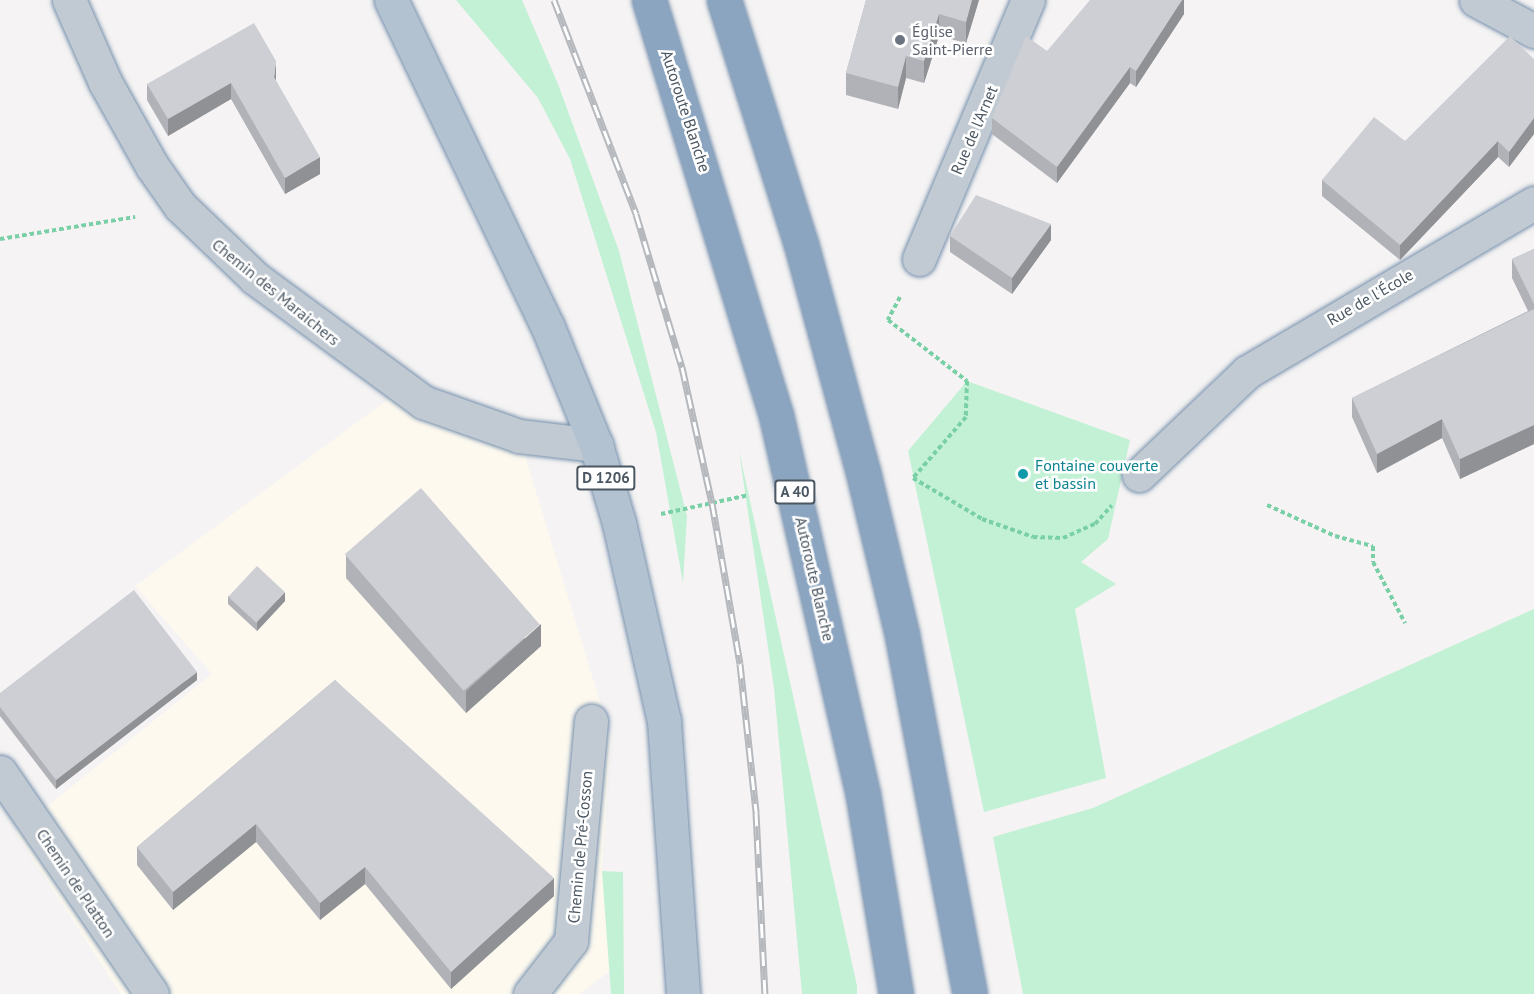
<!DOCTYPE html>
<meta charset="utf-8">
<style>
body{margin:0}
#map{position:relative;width:1534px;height:994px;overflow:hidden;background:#f5f3f3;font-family:"PT Sans",sans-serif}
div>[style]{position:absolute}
.commercial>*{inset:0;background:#fdf9ef}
.green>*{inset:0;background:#c3f1d5}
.path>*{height:4px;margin-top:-2px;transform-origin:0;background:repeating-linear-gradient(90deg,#7ad0a6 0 4.5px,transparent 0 7.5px)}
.roads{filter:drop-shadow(0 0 2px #7690ad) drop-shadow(0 0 2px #7690ad)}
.minor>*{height:33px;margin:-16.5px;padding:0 16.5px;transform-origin:16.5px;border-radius:16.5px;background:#c1cad2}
.major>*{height:33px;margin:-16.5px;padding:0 16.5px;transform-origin:16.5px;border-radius:16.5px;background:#b3c2d1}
.highway>*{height:33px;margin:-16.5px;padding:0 16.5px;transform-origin:16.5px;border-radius:16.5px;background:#8ba5c1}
.rail>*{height:7px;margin-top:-3.5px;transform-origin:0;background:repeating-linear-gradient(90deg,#fff 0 14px,#b5b8bd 0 28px);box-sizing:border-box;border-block:2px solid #b5b8bd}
.wall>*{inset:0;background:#b0b2b7}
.shaded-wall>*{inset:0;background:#909195}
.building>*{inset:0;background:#cdcfd5;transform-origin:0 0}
.dots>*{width:16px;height:16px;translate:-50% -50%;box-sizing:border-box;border:3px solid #fff;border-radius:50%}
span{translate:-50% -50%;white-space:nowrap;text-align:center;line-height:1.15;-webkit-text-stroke:5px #fff;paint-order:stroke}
.shield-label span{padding:2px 4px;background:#fff;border:2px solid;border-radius:4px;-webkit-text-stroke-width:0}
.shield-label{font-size:15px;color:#4a5661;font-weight:700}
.worship-label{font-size:16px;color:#5b616d}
.left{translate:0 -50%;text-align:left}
.street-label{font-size:16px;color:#4a5661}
.culture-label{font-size:16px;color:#0d838f}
</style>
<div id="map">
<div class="commercial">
<i style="clip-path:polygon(402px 389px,519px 436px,611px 738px,602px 871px,610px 971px,579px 994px,121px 994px,15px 832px,212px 674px,135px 586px)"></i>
</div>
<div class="green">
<i style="clip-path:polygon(456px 0,522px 0,558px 84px,619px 251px,687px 516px,683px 583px,656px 432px,570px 159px,538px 98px)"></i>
<i style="clip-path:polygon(967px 381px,1130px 440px,1108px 539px,1081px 562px,1116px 584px,1075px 609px,1106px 778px,984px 812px,908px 451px)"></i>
<i style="clip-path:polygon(739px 451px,857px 986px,857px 994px,802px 994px,774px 688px)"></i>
<i style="clip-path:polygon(1534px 609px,1534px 994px,1023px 994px,993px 837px,1093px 808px)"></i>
<i style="clip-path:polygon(602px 871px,623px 872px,624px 994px,611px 994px)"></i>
</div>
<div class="path">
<i style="left:0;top:239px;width:137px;rotate:-9.3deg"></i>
<i style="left:900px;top:297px;width:26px;rotate:118deg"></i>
<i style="left:888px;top:320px;width:100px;rotate:37.7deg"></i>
<i style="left:967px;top:381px;width:36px;rotate:92deg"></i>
<i style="left:966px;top:417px;width:81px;rotate:131deg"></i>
<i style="left:913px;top:478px;width:80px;rotate:30.7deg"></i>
<i style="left:982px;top:519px;width:54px;rotate:19.4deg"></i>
<i style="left:1033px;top:537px;width:30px;rotate:2deg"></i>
<i style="left:1063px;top:538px;width:35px;rotate:-24deg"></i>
<i style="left:1095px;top:524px;width:25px;rotate:-48deg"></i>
<i style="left:1267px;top:505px;width:75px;rotate:24.5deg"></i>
<i style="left:1335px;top:536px;width:39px;rotate:15deg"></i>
<i style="left:1373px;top:546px;width:16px;rotate:90deg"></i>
<i style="left:1373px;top:562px;width:69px;rotate:62.3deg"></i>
<i style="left:661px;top:514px;width:90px;rotate:-12.2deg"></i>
</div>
<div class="roads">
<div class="minor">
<i style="left:69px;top:0;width:90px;rotate:66.3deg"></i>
<i style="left:105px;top:82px;width:96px;rotate:60.8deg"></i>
<i style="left:152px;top:166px;width:49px;rotate:55deg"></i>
<i style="left:180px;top:206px;width:104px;rotate:43.8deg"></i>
<i style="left:255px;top:278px;width:209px;rotate:36.4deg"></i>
<i style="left:423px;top:402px;width:102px;rotate:19.5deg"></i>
<i style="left:519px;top:436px;width:78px;rotate:6.7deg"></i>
<i style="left:1476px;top:0;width:66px;rotate:28.1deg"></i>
<i style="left:919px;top:259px;width:281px;rotate:-67.2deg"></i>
<i style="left:1139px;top:475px;width:149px;rotate:-43.6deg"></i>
<i style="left:1247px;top:372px;width:333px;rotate:-30.5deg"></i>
<i style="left:0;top:772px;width:269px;rotate:55.6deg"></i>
<i style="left:530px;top:994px;width:67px;rotate:-52.3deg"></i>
<i style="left:571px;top:941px;width:221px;rotate:-84.8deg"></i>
</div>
<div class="major">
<i style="left:391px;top:0;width:361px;rotate:64.4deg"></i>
<i style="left:547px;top:325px;width:130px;rotate:67.8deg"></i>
<i style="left:596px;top:445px;width:81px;rotate:73.6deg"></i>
<i style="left:619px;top:523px;width:203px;rotate:77.2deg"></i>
<i style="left:664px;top:721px;width:274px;rotate:86deg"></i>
</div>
<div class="highway">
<i style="left:649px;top:0;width:434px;rotate:73deg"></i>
<i style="left:776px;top:415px;width:390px;rotate:77.1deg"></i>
<i style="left:863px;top:795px;width:202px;rotate:80.6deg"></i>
<i style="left:724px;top:0;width:256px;rotate:72.5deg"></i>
<i style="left:801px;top:244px;width:236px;rotate:74.8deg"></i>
<i style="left:863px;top:472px;width:168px;rotate:76.5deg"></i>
<i style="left:902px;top:635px;width:365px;rotate:79.3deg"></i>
</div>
</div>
<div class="rail">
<i style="left:554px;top:0;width:229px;rotate:69deg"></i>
<i style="left:636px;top:214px;width:160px;rotate:73.3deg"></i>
<i style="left:682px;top:367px;width:139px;rotate:77.6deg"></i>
<i style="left:712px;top:503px;width:163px;rotate:80.1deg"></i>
<i style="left:740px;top:664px;width:149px;rotate:83.8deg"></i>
<i style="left:756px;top:812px;width:182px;rotate:87.2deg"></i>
</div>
<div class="wall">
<i style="clip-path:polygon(866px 0,979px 0,966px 43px,939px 36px,924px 83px,906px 78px,898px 109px,846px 95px,846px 73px)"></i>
<i style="clip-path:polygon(1184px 0,1184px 14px,1136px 87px,1130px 83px,1057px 183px,992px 134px,992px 118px,1047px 51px)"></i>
<i style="clip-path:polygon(1534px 59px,1534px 134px,1509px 167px,1498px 157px,1400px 260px,1322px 196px,1322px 180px,1405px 141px)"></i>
<i style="clip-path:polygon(276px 77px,276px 81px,320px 174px,285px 194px,231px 99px,168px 136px,147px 100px,147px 84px)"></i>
<i style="clip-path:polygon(950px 236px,1051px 240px,1012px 294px,950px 252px)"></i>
<i style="clip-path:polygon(1534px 249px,1534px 444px,1460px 479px,1442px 438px,1377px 473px,1352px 417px,1352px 398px,1528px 311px,1512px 278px,1512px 259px)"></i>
<i style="clip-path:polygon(346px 555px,541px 646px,466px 713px,346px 578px)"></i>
<i style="clip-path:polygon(228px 596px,285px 601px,257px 631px,228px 604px)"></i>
<i style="clip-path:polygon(197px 680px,56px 789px,0 716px,0 693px)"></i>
<i style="clip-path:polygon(335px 680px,554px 896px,451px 989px,365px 884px,320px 920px,256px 842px,173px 910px,137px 865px,137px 847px)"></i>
</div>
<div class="shaded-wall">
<i style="clip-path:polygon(972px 0,979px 0,966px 43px,966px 22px)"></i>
<i style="clip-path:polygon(1182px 0,1184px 0,1184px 14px,1136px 87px,1136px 71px)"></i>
<i style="clip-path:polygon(939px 14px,939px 36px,924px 83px,924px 61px)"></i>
<i style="clip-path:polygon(906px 56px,906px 78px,898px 109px,898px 87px)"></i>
<i style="clip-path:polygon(276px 61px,276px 77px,274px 93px,274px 77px)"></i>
<i style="clip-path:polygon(1130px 67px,1130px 83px,1057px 183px,1057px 167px)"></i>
<i style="clip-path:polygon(231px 83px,231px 99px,168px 136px,168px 119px)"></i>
<i style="clip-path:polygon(1534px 118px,1534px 134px,1509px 167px,1509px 152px)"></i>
<i style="clip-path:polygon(1498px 141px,1498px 157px,1400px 260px,1400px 245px)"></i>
<i style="clip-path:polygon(320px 157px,320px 174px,285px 194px,285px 178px)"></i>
<i style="clip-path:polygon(1051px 224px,1051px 240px,1012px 294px,1012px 278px)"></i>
<i style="clip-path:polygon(1442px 419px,1442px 438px,1377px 473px,1377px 454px)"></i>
<i style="clip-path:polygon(1534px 425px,1534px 444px,1460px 479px,1460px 459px)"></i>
<i style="clip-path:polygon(285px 592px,285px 601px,257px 631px,257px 622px)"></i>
<i style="clip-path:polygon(541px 624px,541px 646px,466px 713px,466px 691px)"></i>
<i style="clip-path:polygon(197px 672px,197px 680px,56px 789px,56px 780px)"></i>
<i style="clip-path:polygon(256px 824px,256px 842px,173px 910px,173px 892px)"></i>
<i style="clip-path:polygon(365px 867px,365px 884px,320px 920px,320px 903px)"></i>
<i style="clip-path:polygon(554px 878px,554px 896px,451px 989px,451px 972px)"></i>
</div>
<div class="building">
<i style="clip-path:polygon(866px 0,972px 0,966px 22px,939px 14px,924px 61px,906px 56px,898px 87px,846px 73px)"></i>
<i style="clip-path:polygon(1090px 0,1182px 0,1136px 71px,1130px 67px,1057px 167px,992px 118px,1026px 36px,1047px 51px)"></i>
<i style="clip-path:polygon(254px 23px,276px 61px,274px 77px,320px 157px,285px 178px,231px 83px,168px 119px,147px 84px)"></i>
<i style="clip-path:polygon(1510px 36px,1534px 59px,1534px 118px,1509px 152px,1498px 141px,1400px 245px,1322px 180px,1374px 117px,1405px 141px)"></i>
<i style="clip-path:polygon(976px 195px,1051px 224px,1012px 278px,950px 236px)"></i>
<i style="clip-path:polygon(1534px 249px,1534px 304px,1512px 259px)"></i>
<i style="clip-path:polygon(1534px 309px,1534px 425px,1460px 459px,1442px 419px,1377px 454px,1352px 398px)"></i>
<i style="left:421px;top:488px;width:181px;height:101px;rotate:49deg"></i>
<i style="left:257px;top:566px;width:38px;height:42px;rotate:43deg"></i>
<i style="clip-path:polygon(134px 590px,197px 672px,56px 780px,0 707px,0 693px)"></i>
<i style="clip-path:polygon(335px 680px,554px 878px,451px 972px,365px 867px,320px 903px,256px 824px,173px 892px,137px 847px)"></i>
</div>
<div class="dots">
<i style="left:900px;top:40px;background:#6b7280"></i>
<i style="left:1023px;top:474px;background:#0f9aa8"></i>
</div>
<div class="shield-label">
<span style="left:606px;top:478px">D 1206</span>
<span style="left:795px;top:492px">A 40</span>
</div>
<div class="worship-label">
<span class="left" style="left:912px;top:40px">Église<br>Saint-Pierre</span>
</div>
<div class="street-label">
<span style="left:686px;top:111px;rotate:72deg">Autoroute Blanche</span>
<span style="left:974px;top:130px;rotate:-67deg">Rue de l'Arnet</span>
<span style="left:276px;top:292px;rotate:39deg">Chemin des Maraichers</span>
<span style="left:1370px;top:297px;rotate:-30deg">Rue de l'École</span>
<span style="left:815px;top:579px;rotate:77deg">Autoroute Blanche</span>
<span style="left:580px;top:847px;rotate:-85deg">Chemin de Pré-Cosson</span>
<span style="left:76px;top:883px;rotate:56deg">Chemin de Platton</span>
</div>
<div class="culture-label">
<span class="left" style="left:1035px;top:474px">Fontaine couverte<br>et bassin</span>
</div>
</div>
